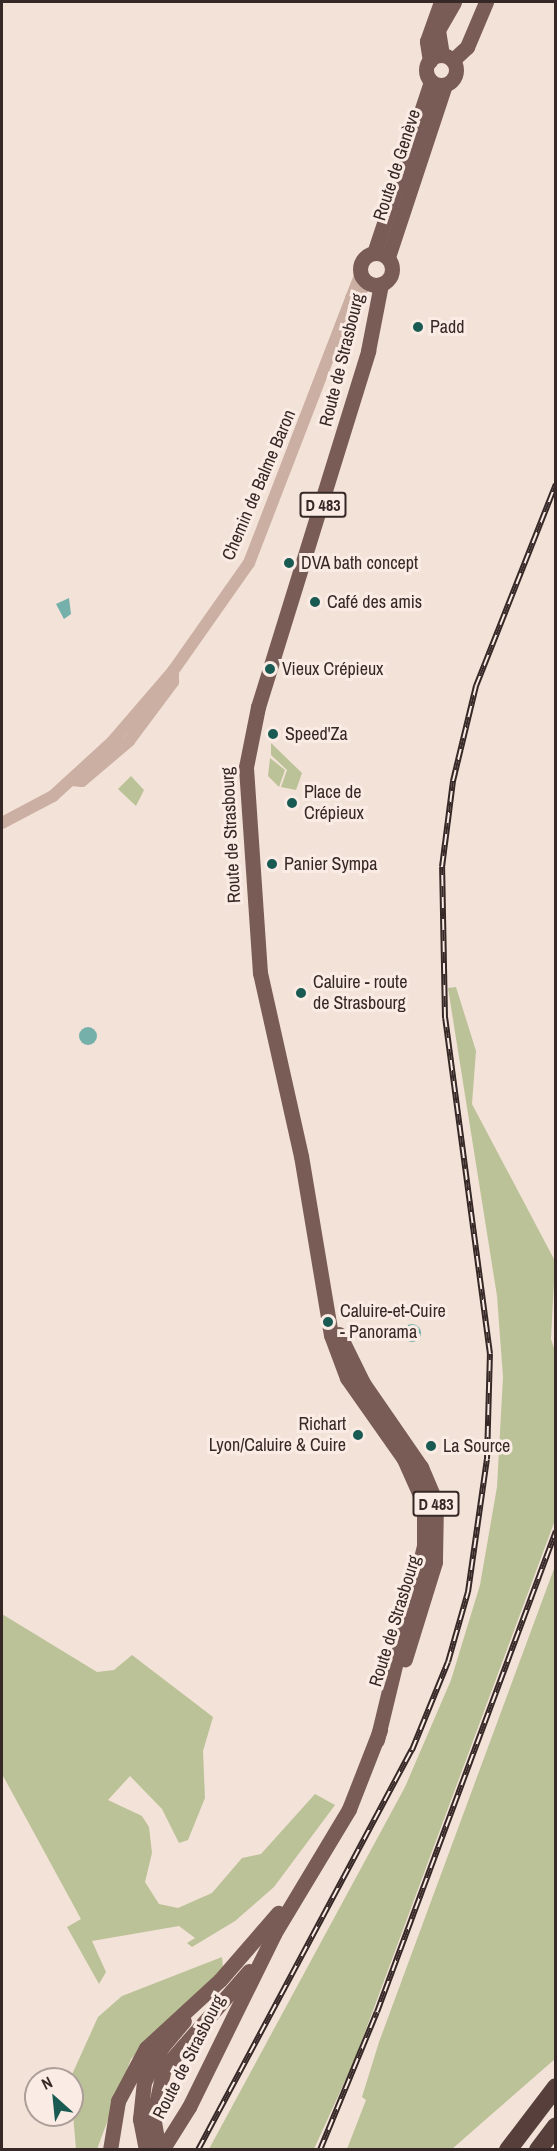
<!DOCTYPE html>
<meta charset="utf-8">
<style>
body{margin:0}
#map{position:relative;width:557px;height:2151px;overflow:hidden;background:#f3e2d8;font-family:"Archivo Narrow",sans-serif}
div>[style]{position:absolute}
.green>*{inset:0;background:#bbc297}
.water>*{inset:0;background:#75b1aa}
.round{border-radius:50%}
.minor>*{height:12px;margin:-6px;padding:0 6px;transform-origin:6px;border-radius:6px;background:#cbafa3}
.major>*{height:15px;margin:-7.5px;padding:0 7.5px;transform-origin:7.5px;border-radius:7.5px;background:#795c55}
.major>.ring{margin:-7.5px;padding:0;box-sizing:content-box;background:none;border:15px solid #795c55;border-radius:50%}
.highway>*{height:18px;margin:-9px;padding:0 9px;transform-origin:9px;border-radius:9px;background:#57403c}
.rail>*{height:6px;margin-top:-3px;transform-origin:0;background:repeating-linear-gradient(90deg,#faece4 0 11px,#362826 0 22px);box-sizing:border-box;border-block:2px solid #362826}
.dots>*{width:16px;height:16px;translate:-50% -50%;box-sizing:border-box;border:3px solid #faece4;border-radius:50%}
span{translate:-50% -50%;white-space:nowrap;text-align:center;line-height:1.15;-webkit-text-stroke:6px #faece4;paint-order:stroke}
.shield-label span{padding:2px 4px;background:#faece4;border:2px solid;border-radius:4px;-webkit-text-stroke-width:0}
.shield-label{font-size:16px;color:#362826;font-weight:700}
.street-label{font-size:18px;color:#362826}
.poi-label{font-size:18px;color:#362826}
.left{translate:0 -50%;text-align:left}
.right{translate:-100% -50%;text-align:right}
.frame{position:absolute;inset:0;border:3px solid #362826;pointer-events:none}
.north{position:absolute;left:24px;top:2067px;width:60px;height:60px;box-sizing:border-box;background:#faece4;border:2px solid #ac9e98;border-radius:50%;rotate:333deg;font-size:16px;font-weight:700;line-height:24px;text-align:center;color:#362826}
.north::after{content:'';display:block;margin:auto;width:21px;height:27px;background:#195a53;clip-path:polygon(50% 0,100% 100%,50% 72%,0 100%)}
</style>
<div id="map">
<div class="green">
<i style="clip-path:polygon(271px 743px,302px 773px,296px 790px,281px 787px,287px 770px,271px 755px)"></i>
<i style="clip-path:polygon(270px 758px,285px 770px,279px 787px,268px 776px)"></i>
<i style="clip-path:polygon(131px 776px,144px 790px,136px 806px,118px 789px)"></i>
<i style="clip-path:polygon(456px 987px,476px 1051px,472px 1104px,555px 1261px,551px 1339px,556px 1354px,555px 1520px,355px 2059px,314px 2149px,209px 2149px,405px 1787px,451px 1680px,480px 1585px,497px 1487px,503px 1377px,497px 1296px,448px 988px)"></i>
<i style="clip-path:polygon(555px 1566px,555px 2059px,452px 2149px,347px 2149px,366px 2100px,362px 2097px,379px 2042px)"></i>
<i style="clip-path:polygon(2px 1614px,97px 1672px,114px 1670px,132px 1655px,213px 1717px,203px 1751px,205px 1798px,188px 1840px,179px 1843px,162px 1809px,130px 1776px,108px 1800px,142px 1816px,149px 1827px,152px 1853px,145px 1882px,159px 1904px,178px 1908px,212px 1893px,242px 1858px,261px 1854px,315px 1794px,335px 1805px,274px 1887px,235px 1921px,192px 1947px,187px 1943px,195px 1938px,179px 1926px,92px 1941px,106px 1972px,99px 1984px,67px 1927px,81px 1919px,2px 1774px)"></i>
<i style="clip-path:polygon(222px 1957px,223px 1968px,131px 2059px,97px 2149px,76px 2149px,70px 2079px,98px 2017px,122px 1996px)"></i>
</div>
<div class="water">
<i style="clip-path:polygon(69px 598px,71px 614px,64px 619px,56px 604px)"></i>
<i class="round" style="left:79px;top:1027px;width:18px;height:18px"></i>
<i class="round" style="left:403px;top:1324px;width:18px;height:18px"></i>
</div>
<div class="minor">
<i style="left:351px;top:298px;width:23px;rotate:-40deg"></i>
<i style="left:72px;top:780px;width:10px;rotate:6deg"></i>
<i style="left:82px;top:781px;width:62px;rotate:-40.4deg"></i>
<i style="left:129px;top:741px;width:74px;rotate:-53.3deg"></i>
<i style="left:173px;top:682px;width:11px;rotate:-90deg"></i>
<i style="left:2px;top:823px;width:58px;rotate:-27.9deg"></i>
<i style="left:53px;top:796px;width:80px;rotate:-42.5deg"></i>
<i style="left:112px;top:742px;width:94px;rotate:-49.3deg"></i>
<i style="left:173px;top:671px;width:132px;rotate:-54.9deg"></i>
<i style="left:249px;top:563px;width:312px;rotate:-68.9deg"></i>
</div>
<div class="major">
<i class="ring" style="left:426px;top:55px;width:15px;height:15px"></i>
<i style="left:442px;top:55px;width:25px;rotate:-99deg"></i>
<i style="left:438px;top:30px;width:32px;rotate:-60deg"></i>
<i style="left:453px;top:60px;width:19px;rotate:-43deg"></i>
<i style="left:467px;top:47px;width:49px;rotate:-67.1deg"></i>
<i style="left:430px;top:61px;width:20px;rotate:-99deg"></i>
<i style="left:427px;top:41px;width:41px;rotate:-70.3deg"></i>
<i style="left:374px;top:253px;width:180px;rotate:-71.6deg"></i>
<i class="ring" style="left:360px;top:253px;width:17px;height:17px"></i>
<i style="left:388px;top:257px;width:181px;rotate:-71.7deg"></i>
<i style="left:339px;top:1334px;width:55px;rotate:63.9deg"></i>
<i style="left:363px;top:1383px;width:102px;rotate:55.4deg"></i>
<i style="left:421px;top:1467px;width:38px;rotate:67deg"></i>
<i style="left:436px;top:1502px;width:60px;rotate:91deg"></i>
<i style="left:435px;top:1562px;width:102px;rotate:107.2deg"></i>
<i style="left:377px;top:1740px;width:200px;rotate:-76.4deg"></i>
<i style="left:424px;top:1546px;width:42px;rotate:-90deg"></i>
<i style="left:424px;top:1504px;width:49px;rotate:-114deg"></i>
<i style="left:404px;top:1459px;width:99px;rotate:-125.1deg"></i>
<i style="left:347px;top:1378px;width:46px;rotate:-110.4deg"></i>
<i style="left:331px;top:1335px;width:181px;rotate:-99.5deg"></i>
<i style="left:301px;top:1156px;width:188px;rotate:-102.6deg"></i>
<i style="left:260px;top:973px;width:206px;rotate:-93.9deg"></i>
<i style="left:246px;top:767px;width:61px;rotate:-78.7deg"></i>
<i style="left:258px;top:707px;width:373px;rotate:-72.8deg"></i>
<i style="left:368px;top:351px;width:68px;rotate:-79deg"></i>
<i style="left:110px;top:2150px;width:50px;rotate:-80.7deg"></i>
<i style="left:118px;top:2101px;width:60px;rotate:-62.2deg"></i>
<i style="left:146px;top:2048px;width:100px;rotate:-42.6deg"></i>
<i style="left:220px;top:1980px;width:89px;rotate:-49.1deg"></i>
<i style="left:146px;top:2150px;width:32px;rotate:-101deg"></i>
<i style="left:140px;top:2119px;width:37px;rotate:-84deg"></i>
<i style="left:144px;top:2082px;width:39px;rotate:-63deg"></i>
<i style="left:162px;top:2047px;width:34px;rotate:-50deg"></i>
<i style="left:159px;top:2150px;width:34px;rotate:-100deg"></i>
<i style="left:153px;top:2117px;width:50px;rotate:-77.3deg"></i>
<i style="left:164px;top:2068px;width:129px;rotate:-48.8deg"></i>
<i style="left:162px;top:2150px;width:51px;rotate:-57.9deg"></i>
<i style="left:189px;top:2107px;width:193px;rotate:-63.8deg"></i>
<i style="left:274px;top:1934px;width:146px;rotate:-59deg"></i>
<i style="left:349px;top:1809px;width:85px;rotate:-68.6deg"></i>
</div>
<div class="highway">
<i style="left:508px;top:2150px;width:79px;rotate:-52.7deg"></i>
<i style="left:538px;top:2150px;width:30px;rotate:-53deg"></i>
</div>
<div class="rail">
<i style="left:198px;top:2150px;width:454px;rotate:-61.9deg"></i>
<i style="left:412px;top:1750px;width:95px;rotate:-67.8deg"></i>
<i style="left:448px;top:1662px;width:73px;rotate:-74.1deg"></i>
<i style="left:468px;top:1592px;width:134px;rotate:-81.9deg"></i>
<i style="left:487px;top:1459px;width:105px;rotate:-88.4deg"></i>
<i style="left:490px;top:1354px;width:339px;rotate:-97.6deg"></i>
<i style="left:445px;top:1018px;width:151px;rotate:-91.1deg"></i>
<i style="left:442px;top:867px;width:87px;rotate:-82.7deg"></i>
<i style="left:453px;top:781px;width:98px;rotate:-76.4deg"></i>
<i style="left:476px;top:686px;width:217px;rotate:-68.4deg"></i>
<i style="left:320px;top:2150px;width:149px;rotate:-67.6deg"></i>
<i style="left:377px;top:2012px;width:513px;rotate:-69.59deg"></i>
</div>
<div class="dots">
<i style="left:418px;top:327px;background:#195a53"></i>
<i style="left:289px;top:563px;background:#195a53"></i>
<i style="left:315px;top:602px;background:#195a53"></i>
<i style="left:270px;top:669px;background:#195a53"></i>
<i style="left:273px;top:734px;background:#195a53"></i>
<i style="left:292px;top:803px;background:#195a53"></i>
<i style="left:272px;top:864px;background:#195a53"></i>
<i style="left:301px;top:993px;background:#195a53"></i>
<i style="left:328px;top:1322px;background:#195a53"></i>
<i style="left:358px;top:1435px;background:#195a53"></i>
<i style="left:431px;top:1446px;background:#195a53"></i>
</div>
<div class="shield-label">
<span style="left:323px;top:505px">D 483</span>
<span style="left:436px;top:1504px">D 483</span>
</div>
<div class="street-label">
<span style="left:397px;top:165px;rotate:-72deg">Route de Genève</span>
<span style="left:342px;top:360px;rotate:-76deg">Route de Strasbourg</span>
<span style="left:259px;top:485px;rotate:-67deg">Chemin de Balme Baron</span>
<span style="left:231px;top:835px;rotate:-93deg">Route de Strasbourg</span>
<span style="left:395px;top:1621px;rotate:-73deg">Route de Strasbourg</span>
<span style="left:189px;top:2057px;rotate:-63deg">Route de Strasbourg</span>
</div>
<div class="poi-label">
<span class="left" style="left:430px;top:327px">Padd</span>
<span class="left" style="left:301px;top:563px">DVA bath concept</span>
<span class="left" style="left:327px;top:602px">Café des amis</span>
<span class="left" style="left:282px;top:669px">Vieux Crépieux</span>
<span class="left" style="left:285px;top:734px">Speed'Za</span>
<span class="left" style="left:304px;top:803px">Place de<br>Crépieux</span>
<span class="left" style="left:284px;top:864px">Panier Sympa</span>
<span class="left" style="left:313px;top:993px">Caluire - route<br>de Strasbourg</span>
<span class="left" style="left:340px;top:1322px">Caluire-et-Cuire<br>- Panorama</span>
<span class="right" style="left:346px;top:1435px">Richart<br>Lyon/Caluire &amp; Cuire</span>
<span class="left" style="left:443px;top:1446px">La Source</span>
</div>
<div class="frame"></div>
<div class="north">N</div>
</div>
